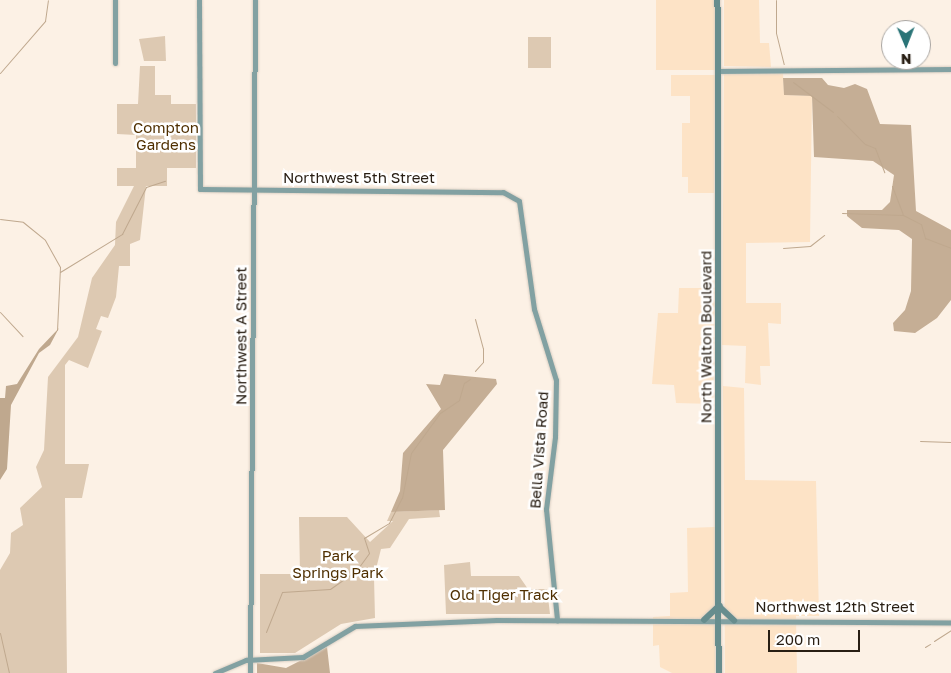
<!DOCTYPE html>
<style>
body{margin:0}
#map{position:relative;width:951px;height:673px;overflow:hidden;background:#fcf1e5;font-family:"Golos Text",sans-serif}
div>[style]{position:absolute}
.built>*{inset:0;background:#fde3c6;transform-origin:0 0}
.green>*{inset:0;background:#ddc9b2;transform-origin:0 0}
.forest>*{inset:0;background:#c5ae95}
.water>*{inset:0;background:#bfa88e}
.stream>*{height:1px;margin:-0.5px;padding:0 0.5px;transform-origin:0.5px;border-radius:0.5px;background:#bfa88e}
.roads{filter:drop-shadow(0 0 1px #dacfc3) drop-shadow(0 0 1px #dacfc3)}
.secondary>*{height:5px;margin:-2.5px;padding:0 2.5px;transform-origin:2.5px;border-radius:2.5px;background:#82a1a2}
.primary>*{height:5.5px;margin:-2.75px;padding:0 2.75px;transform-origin:2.75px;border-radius:2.75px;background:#678d8e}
span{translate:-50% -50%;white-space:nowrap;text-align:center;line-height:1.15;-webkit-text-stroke:5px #fff;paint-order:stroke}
.park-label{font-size:15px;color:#4f2f00}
.street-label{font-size:15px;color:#281e13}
.north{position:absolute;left:881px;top:20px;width:50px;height:50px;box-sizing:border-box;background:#fff;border:1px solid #a9a5a1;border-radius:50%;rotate:179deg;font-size:14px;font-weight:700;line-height:20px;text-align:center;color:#281e13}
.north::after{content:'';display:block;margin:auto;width:18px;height:22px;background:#2a7477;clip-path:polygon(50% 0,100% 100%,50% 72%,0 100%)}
.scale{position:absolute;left:768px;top:630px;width:92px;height:22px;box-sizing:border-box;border:2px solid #281e13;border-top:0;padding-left:6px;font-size:15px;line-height:18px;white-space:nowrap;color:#281e13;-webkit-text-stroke:4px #fff;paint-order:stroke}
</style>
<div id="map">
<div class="built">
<i style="left:656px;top:0;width:59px;height:70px"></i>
<i style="clip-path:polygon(724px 0,759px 0,760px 43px,769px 43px,771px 67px,724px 66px)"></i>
<i style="clip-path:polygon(724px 73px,783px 73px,784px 95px,812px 96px,810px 242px,746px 243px,746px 303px,781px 303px,781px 324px,768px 323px,770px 366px,760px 366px,761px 385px,745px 383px,746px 346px,722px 345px)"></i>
<i style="clip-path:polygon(671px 75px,715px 75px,714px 193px,688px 193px,688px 177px,682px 177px,682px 123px,690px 123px,690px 96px,671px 96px)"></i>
<i style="clip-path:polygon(679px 288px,715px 288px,713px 404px,676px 403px,674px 385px,652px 384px,658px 313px,678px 313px)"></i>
<i style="clip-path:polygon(723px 386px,744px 388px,745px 480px,816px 481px,819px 616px,796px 616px,797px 673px,725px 673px)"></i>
<i style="clip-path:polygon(715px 527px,715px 673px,672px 673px,660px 667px,659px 645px,653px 646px,653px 617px,670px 616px,670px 593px,688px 592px,687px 528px)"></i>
</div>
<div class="green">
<i style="clip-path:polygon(165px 36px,166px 61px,144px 61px,139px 39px)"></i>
<i style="left:551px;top:37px;width:31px;height:23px;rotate:90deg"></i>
<i style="clip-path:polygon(140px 66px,155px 66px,155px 95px,171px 95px,171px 104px,196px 104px,196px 168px,167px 168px,167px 186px,146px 186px,140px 240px,130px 244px,130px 266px,119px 266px,116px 297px,108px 318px,101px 316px,96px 329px,102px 331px,88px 368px,69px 360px,65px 365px,65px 464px,89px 464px,82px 498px,65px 498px,67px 673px,0 673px,0 570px,10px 553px,11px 533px,23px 525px,20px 508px,42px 487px,36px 467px,44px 450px,48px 377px,78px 337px,92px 278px,115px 245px,116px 222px,134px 186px,117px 186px,117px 168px,136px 168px,136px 135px,117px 134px,117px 104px,138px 104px)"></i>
<i style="clip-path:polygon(439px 510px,440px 517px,409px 519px,390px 548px,381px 549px,374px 577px,375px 618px,341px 624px,295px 653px,260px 653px,260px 574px,300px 574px,299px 517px,347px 517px,370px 542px,393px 521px,387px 521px,391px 512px)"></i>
<i style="clip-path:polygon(470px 562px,471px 576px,519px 576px,528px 589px,547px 589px,550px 614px,446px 614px,444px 565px)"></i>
</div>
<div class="forest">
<i style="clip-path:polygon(783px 78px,822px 78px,828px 85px,844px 88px,855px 84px,867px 89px,880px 124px,911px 125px,916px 211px,951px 230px,951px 300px,937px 318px,915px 333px,894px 331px,893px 323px,905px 310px,911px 291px,912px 239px,899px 230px,862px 228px,847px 216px,847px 210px,882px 210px,890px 202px,894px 175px,873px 161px,814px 157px,812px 96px,784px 95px)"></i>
<i style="clip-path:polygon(444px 374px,496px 379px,497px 384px,443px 450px,445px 510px,391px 512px,400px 491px,403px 453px,441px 409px,426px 384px,440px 385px)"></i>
<i style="clip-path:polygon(327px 647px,330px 673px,257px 673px,257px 663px,286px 668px)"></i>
</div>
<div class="water">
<i style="clip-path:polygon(59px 328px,50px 345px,39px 353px,11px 405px,7px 469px,0 480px,0 398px,5px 398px,6px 386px,17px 384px,39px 349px)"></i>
</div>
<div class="stream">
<i style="left:776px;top:0;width:33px;rotate:90deg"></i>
<i style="left:776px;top:33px;width:32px;rotate:76deg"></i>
<i style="left:0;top:73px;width:69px;rotate:-49.1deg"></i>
<i style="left:45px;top:21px;width:21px;rotate:-82deg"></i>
<i style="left:793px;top:82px;width:50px;rotate:36.9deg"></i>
<i style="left:837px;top:116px;width:40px;rotate:45deg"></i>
<i style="left:865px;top:144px;width:11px;rotate:22deg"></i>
<i style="left:875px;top:148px;width:26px;rotate:69deg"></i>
<i style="left:892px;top:186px;width:30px;rotate:69deg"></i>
<i style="left:842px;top:213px;width:61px;rotate:1.9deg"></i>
<i style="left:903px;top:215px;width:20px;rotate:27deg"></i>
<i style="left:921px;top:224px;width:15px;rotate:74deg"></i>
<i style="left:925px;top:238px;width:28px;rotate:21deg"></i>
<i style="left:0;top:219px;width:23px;rotate:7deg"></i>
<i style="left:23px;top:222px;width:28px;rotate:39deg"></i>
<i style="left:45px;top:240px;width:31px;rotate:61deg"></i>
<i style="left:60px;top:267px;width:63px;rotate:92.7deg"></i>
<i style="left:783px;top:248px;width:27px;rotate:-4deg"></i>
<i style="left:810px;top:246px;width:18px;rotate:-38deg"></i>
<i style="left:60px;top:272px;width:73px;rotate:-31.5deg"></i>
<i style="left:122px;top:234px;width:53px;rotate:-62.9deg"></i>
<i style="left:146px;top:187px;width:20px;rotate:-18deg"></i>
<i style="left:0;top:312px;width:33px;rotate:47deg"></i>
<i style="left:475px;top:319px;width:30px;rotate:75deg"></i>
<i style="left:483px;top:348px;width:14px;rotate:90deg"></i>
<i style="left:483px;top:362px;width:12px;rotate:132deg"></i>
<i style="left:920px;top:441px;width:31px;rotate:2deg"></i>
<i style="left:266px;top:632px;width:43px;rotate:-68.2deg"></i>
<i style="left:282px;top:592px;width:48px;rotate:-3.6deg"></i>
<i style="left:330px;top:589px;width:32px;rotate:-35deg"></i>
<i style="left:356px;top:571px;width:22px;rotate:-54deg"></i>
<i style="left:369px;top:553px;width:16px;rotate:-108deg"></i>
<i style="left:364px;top:538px;width:29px;rotate:-31deg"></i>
<i style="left:389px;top:523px;width:28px;rotate:-63deg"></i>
<i style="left:402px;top:498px;width:46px;rotate:-78.7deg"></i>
<i style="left:411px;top:453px;width:49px;rotate:-54.1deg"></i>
<i style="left:440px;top:413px;width:23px;rotate:-34deg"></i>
<i style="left:459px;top:400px;width:18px;rotate:-74deg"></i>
<i style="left:464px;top:383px;width:7px;rotate:-34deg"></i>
<i style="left:0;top:633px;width:41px;rotate:77.3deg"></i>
<i style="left:934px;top:641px;width:20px;rotate:-33deg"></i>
<i style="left:925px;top:647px;width:6px;rotate:-31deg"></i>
</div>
<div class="roads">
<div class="secondary">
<i style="left:199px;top:0;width:189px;rotate:89.7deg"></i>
<i style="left:200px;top:189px;width:303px;rotate:0.6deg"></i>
<i style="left:503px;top:192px;width:18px;rotate:29deg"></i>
<i style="left:519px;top:201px;width:109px;rotate:82.1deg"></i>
<i style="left:534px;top:309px;width:74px;rotate:72.8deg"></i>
<i style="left:556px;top:380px;width:57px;rotate:91deg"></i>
<i style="left:555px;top:437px;width:73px;rotate:97.1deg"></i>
<i style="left:546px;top:509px;width:112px;rotate:84.3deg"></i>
<i style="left:115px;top:63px;width:63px;rotate:-90deg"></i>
<i style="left:718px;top:71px;width:233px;rotate:-0.5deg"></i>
<i style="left:215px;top:673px;width:34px;rotate:-23deg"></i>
<i style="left:246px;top:660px;width:57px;rotate:-3deg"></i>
<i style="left:303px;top:657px;width:61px;rotate:-30.8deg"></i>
<i style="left:355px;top:626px;width:142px;rotate:-2.4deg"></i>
<i style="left:497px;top:620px;width:454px;rotate:0.3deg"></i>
<i style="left:250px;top:673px;width:673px;rotate:-89.57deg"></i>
</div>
<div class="primary">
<i style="left:718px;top:0;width:673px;rotate:89.91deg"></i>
<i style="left:704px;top:620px;width:21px;rotate:-43deg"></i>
<i style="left:719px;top:606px;width:21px;rotate:43deg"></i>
</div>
</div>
<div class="park-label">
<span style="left:166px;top:136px">Compton<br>Gardens</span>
<span style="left:338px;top:564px">Park<br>Springs Park</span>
<span style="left:504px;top:595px">Old Tiger Track</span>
</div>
<div class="street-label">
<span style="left:359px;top:178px">Northwest 5th Street</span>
<span style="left:241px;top:336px;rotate:-90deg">Northwest A Street</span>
<span style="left:706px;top:337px;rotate:-90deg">North Walton Boulevard</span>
<span style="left:539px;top:450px;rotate:-86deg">Bella Vista Road</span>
<span style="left:835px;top:607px">Northwest 12th Street</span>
</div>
<div class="north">N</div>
<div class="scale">200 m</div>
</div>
